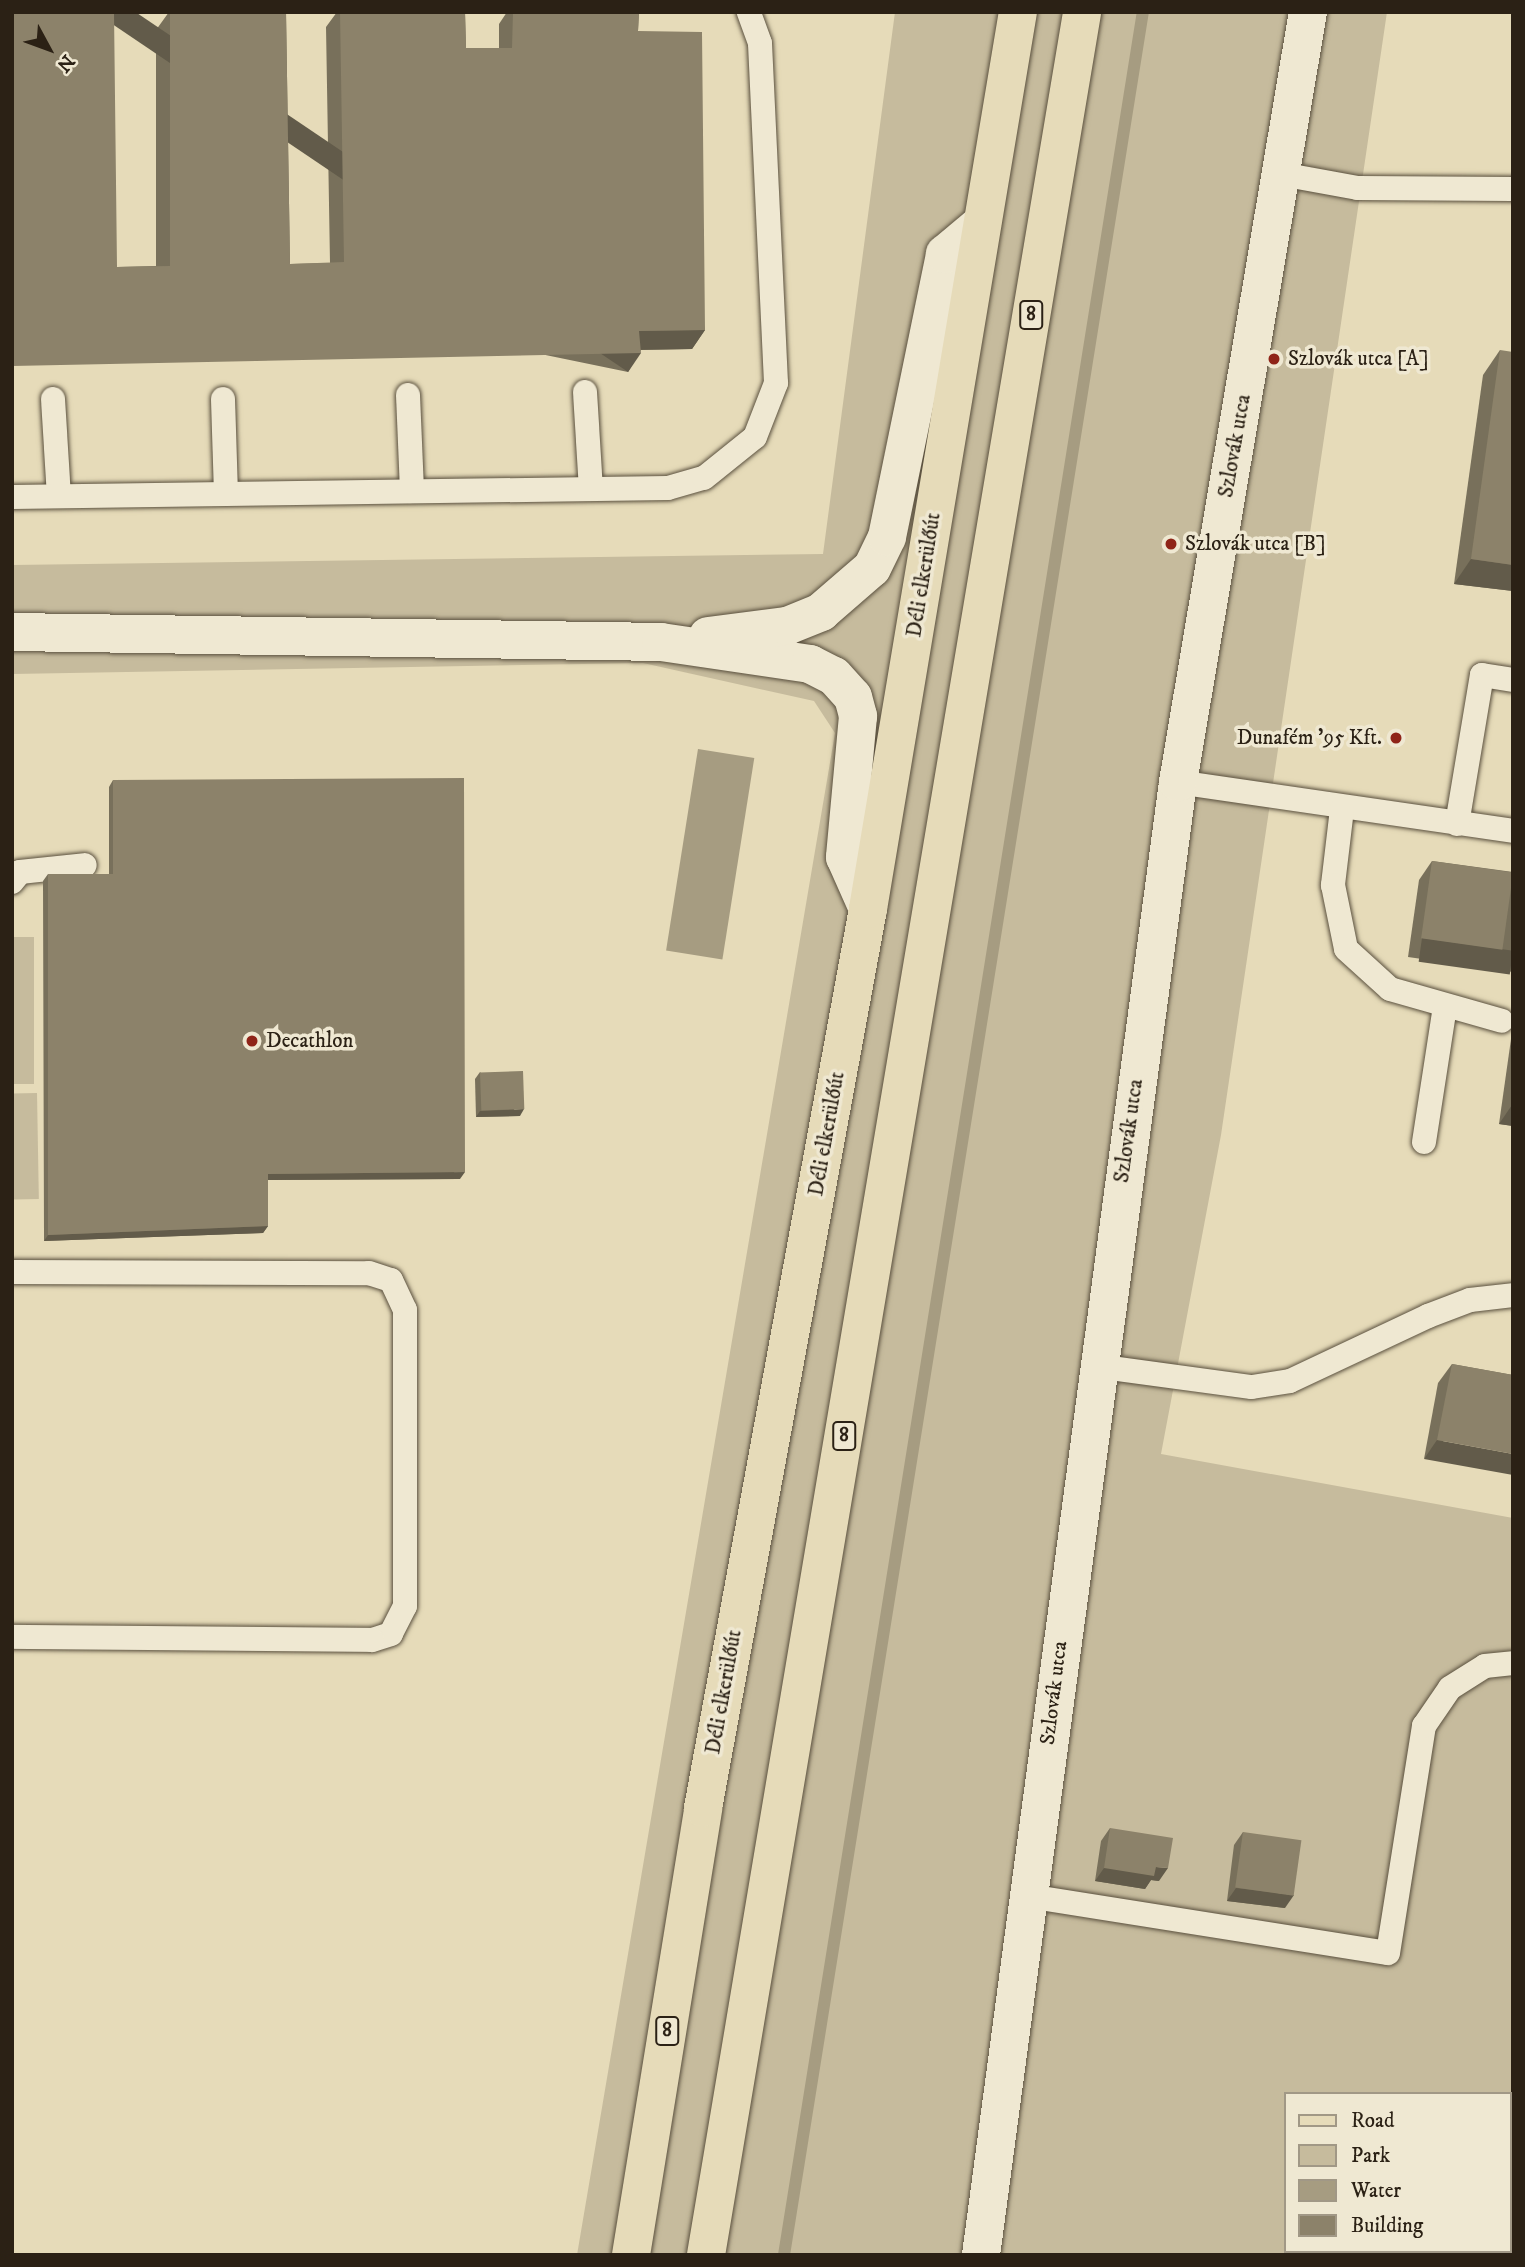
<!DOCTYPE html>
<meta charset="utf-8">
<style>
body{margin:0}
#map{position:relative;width:1525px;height:2267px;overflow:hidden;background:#e6dbb9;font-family:"IM FELL DW Pica",serif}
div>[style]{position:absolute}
.green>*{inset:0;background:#c6bb9d;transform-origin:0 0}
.water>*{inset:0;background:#a69c81;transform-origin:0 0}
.stream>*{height:12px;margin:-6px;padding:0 6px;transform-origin:6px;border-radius:6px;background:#a69c81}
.roads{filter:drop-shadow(0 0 2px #5a503e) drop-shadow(0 0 2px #5a503e)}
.service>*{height:24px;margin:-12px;padding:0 12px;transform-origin:12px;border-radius:12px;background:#efe8d2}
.minor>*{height:38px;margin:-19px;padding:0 19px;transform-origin:19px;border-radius:19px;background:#efe8d2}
.primary>*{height:38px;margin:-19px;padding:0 19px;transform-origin:19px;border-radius:19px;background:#e6dbb9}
.wall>*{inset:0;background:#78705b}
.shaded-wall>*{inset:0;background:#625b4a;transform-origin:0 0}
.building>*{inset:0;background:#8c826a;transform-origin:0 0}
.dots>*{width:19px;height:19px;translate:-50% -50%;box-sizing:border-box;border:4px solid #efe8d2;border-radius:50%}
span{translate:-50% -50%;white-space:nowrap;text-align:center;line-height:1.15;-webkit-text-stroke:7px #efe8d2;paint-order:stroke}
.shield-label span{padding:2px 5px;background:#efe8d2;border:2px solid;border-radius:5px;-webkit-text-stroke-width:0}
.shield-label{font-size:19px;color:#2b2115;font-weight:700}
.poi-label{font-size:21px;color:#2b2115}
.left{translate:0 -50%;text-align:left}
.right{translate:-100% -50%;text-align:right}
.street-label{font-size:21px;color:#2b2115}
.frame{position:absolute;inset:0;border:14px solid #2b2115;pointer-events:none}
.legend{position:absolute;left:1284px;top:2092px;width:228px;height:161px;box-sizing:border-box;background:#efe8d2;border:2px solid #a19886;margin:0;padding:9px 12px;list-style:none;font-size:21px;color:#2b2115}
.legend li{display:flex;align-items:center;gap:14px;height:35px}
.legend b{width:35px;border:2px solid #a19886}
.north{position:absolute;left:14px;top:14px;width:70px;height:70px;-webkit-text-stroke:5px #efe8d2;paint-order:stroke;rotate:131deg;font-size:19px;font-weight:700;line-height:28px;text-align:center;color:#2b2115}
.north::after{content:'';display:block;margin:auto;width:24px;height:32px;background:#2b2115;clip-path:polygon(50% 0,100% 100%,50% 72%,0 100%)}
</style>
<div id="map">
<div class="green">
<i style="clip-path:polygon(evenodd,895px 12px,1387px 12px,1221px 1135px,1161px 1454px,1513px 1518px,1513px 2255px,577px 2255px,835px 733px,814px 701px,643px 663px,12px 674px,12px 565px,823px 554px,895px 12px,1285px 2094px,1509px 2094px,1509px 2251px,1285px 2251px,1285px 2094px)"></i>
<i style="left:12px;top:937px;width:22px;height:147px"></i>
<i style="left:37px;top:1093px;width:106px;height:25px;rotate:89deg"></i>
</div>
<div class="water">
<i style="left:698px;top:749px;width:57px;height:204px;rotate:9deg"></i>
</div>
<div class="stream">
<i style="left:784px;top:2255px;width:2272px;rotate:-80.91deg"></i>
</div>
<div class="roads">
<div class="service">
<i style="left:1281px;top:174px;width:78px;rotate:10.3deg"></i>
<i style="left:1358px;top:188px;width:155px;rotate:0.4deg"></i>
<i style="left:585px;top:392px;width:97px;rotate:86.5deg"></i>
<i style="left:408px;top:395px;width:96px;rotate:87.6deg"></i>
<i style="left:53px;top:399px;width:97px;rotate:86.5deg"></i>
<i style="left:223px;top:399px;width:95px;rotate:88.2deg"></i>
<i style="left:12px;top:497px;width:656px;rotate:-0.79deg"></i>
<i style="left:668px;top:488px;width:37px;rotate:-16deg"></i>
<i style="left:704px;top:478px;width:65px;rotate:-38.8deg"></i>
<i style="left:755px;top:437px;width:58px;rotate:-68.7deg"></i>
<i style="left:776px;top:383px;width:340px;rotate:-92.7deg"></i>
<i style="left:760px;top:43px;width:33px;rotate:-110deg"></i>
<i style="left:1178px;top:782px;width:339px;rotate:8.3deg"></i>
<i style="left:1342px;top:809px;width:77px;rotate:96.8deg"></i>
<i style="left:1333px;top:885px;width:65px;rotate:78.5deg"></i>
<i style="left:1346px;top:949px;width:59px;rotate:42.3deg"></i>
<i style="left:1390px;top:989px;width:116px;rotate:15.9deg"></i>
<i style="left:1457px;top:824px;width:151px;rotate:-80.5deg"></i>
<i style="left:1482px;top:675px;width:31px;rotate:9deg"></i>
<i style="left:12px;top:882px;width:13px;rotate:-51deg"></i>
<i style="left:20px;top:872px;width:65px;rotate:-6.1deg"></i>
<i style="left:1424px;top:1142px;width:137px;rotate:-81.2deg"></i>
<i style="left:12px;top:1272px;width:357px;rotate:0.2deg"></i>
<i style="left:369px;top:1273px;width:23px;rotate:18deg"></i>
<i style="left:391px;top:1280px;width:33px;rotate:65deg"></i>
<i style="left:405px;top:1310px;width:296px;rotate:90deg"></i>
<i style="left:405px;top:1606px;width:31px;rotate:117deg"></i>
<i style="left:391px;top:1634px;width:20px;rotate:162deg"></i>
<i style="left:372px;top:1640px;width:360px;rotate:-179.5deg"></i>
<i style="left:1096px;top:1366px;width:157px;rotate:7.7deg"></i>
<i style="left:1252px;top:1387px;width:38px;rotate:-9deg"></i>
<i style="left:1290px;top:1381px;width:153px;rotate:-25.2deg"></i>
<i style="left:1428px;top:1316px;width:45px;rotate:-20.9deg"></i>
<i style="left:1470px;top:1300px;width:43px;rotate:-6.6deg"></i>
<i style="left:1028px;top:1896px;width:364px;rotate:9deg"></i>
<i style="left:1388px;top:1953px;width:230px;rotate:-81deg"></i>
<i style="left:1424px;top:1726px;width:46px;rotate:-55.6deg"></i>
<i style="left:1450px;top:1688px;width:41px;rotate:-32.2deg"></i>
<i style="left:1485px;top:1666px;width:28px;rotate:-6deg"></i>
</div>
<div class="minor">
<i style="left:12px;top:632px;width:649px;rotate:0.88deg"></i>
<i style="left:661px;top:642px;width:151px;rotate:8.4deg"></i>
<i style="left:810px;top:664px;width:27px;rotate:27deg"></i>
<i style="left:834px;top:676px;width:28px;rotate:48deg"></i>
<i style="left:853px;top:697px;width:20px;rotate:75deg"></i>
<i style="left:858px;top:716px;width:142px;rotate:95.3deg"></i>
<i style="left:845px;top:857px;width:57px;rotate:66.1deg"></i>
<i style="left:708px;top:636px;width:80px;rotate:-7.2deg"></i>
<i style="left:787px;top:626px;width:37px;rotate:-22deg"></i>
<i style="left:821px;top:612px;width:67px;rotate:-40.8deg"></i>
<i style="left:872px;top:568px;width:34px;rotate:-64deg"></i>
<i style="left:887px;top:537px;width:289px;rotate:-78.4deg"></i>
<i style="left:945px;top:254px;width:48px;rotate:-40deg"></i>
<i style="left:981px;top:2255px;width:1486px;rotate:-82.38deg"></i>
<i style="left:1178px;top:782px;width:781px;rotate:-80.42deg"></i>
</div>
<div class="primary">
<i style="left:631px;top:2255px;width:453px;rotate:-80.8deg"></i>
<i style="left:703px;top:1808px;width:914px;rotate:-79.6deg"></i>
<i style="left:868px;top:909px;width:909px;rotate:-80.51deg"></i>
<i style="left:706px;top:2255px;width:2274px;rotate:-80.48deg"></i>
</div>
</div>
<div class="wall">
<i style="clip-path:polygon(169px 12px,286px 12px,290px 264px,330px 263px,326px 27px,337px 12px,465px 12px,466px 48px,499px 48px,499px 24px,507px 12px,639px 12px,638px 31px,705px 330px,692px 349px,641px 350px,628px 372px,117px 267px,156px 266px,156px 30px)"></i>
<i style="clip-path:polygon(1500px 350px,1513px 591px,1454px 584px,1483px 375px)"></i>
<i style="clip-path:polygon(113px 780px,460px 1179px,268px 1180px,268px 1226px,263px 1233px,44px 1241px,43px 881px,48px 874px,109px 874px,109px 787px)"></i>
<i style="clip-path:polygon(1432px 861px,1513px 872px,1513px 972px,1408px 957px,1419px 880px)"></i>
<i style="clip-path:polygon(1513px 1025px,1513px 1126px,1499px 1124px)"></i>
<i style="clip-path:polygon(480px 1072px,520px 1116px,476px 1117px,475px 1079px)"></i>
<i style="clip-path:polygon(1452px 1364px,1513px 1375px,1424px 1459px,1438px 1383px)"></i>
<i style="clip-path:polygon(1110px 1828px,1159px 1881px,1151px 1880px,1145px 1889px,1095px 1881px,1101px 1841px)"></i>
<i style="clip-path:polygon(1243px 1832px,1285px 1908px,1227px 1901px,1234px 1845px)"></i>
</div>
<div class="shaded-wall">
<i style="clip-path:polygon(705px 330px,692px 349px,626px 350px,639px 331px)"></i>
<i style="left:641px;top:353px;width:23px;height:629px;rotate:124deg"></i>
<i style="clip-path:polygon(1471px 559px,1513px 565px,1513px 591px,1454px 584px)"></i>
<i style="left:1422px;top:938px;width:92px;height:24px;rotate:8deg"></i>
<i style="clip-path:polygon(1512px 1105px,1513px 1126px,1499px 1124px)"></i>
<i style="clip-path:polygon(524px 1109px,520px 1116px,476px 1117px,480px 1111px)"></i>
<i style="clip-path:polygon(465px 1172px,460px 1179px,263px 1180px,268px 1174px)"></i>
<i style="clip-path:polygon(268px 1226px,263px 1233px,44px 1241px,48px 1235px)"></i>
<i style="clip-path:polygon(1437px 1440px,1513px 1454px,1513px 1475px,1424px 1459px)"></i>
<i style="clip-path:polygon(1156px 1867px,1168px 1868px,1159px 1881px,1151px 1880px,1145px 1889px,1095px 1881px,1104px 1868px)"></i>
<i style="clip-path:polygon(1236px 1888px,1294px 1895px,1285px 1908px,1227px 1901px)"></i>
</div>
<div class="building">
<i style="clip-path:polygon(85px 12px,114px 12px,117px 267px,170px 266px,170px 12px,286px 12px,290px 264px,344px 262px,340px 12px,465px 12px,466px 48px,512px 48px,513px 12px,639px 12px,638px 31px,702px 32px,705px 330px,639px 331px,641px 353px,12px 366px,12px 14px)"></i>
<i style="clip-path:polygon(1500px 350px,1513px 352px,1513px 565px,1471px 559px)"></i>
<i style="clip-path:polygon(464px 778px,465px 1172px,268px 1174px,268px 1226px,48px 1235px,48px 874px,113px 874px,113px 780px)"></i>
<i style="left:1432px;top:861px;width:82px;height:78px;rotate:8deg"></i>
<i style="left:523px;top:1071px;width:38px;height:43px;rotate:88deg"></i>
<i style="clip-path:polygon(1452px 1364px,1513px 1375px,1513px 1454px,1437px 1440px)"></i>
<i style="clip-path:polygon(1110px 1828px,1173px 1838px,1168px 1868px,1156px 1867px,1154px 1876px,1104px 1868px)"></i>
<i style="left:1243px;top:1832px;width:59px;height:56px;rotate:8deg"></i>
</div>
<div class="dots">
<i style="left:1274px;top:359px;background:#8f2418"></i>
<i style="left:1171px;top:544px;background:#8f2418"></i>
<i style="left:1396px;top:738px;background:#8f2418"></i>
<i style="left:252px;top:1041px;background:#8f2418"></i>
</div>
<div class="shield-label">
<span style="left:1031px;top:315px">8</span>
<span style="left:844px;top:1436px">8</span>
<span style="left:667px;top:2031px">8</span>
</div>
<div class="poi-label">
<span class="left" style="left:1288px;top:359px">Szlovák utca [A]</span>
<span class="left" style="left:1185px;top:544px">Szlovák utca [B]</span>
<span class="right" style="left:1382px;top:738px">Dunafém '95 Kft.</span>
<span class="left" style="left:266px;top:1041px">Decathlon</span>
</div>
<div class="street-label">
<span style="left:1235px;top:446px;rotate:-80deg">Szlovák utca</span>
<span style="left:924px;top:575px;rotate:-81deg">Déli elkerülőút</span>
<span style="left:1129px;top:1131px;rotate:-82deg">Szlovák utca</span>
<span style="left:827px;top:1134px;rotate:-80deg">Déli elkerülőút</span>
<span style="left:724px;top:1692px;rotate:-80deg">Déli elkerülőút</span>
<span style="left:1054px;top:1693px;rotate:-83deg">Szlovák utca</span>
</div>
<div class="frame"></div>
<ul class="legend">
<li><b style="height:9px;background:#e6dbb9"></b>Road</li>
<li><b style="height:19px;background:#c6bb9d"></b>Park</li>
<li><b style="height:19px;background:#a69c81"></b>Water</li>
<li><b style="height:19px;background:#8c826a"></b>Building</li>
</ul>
<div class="north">N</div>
</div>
